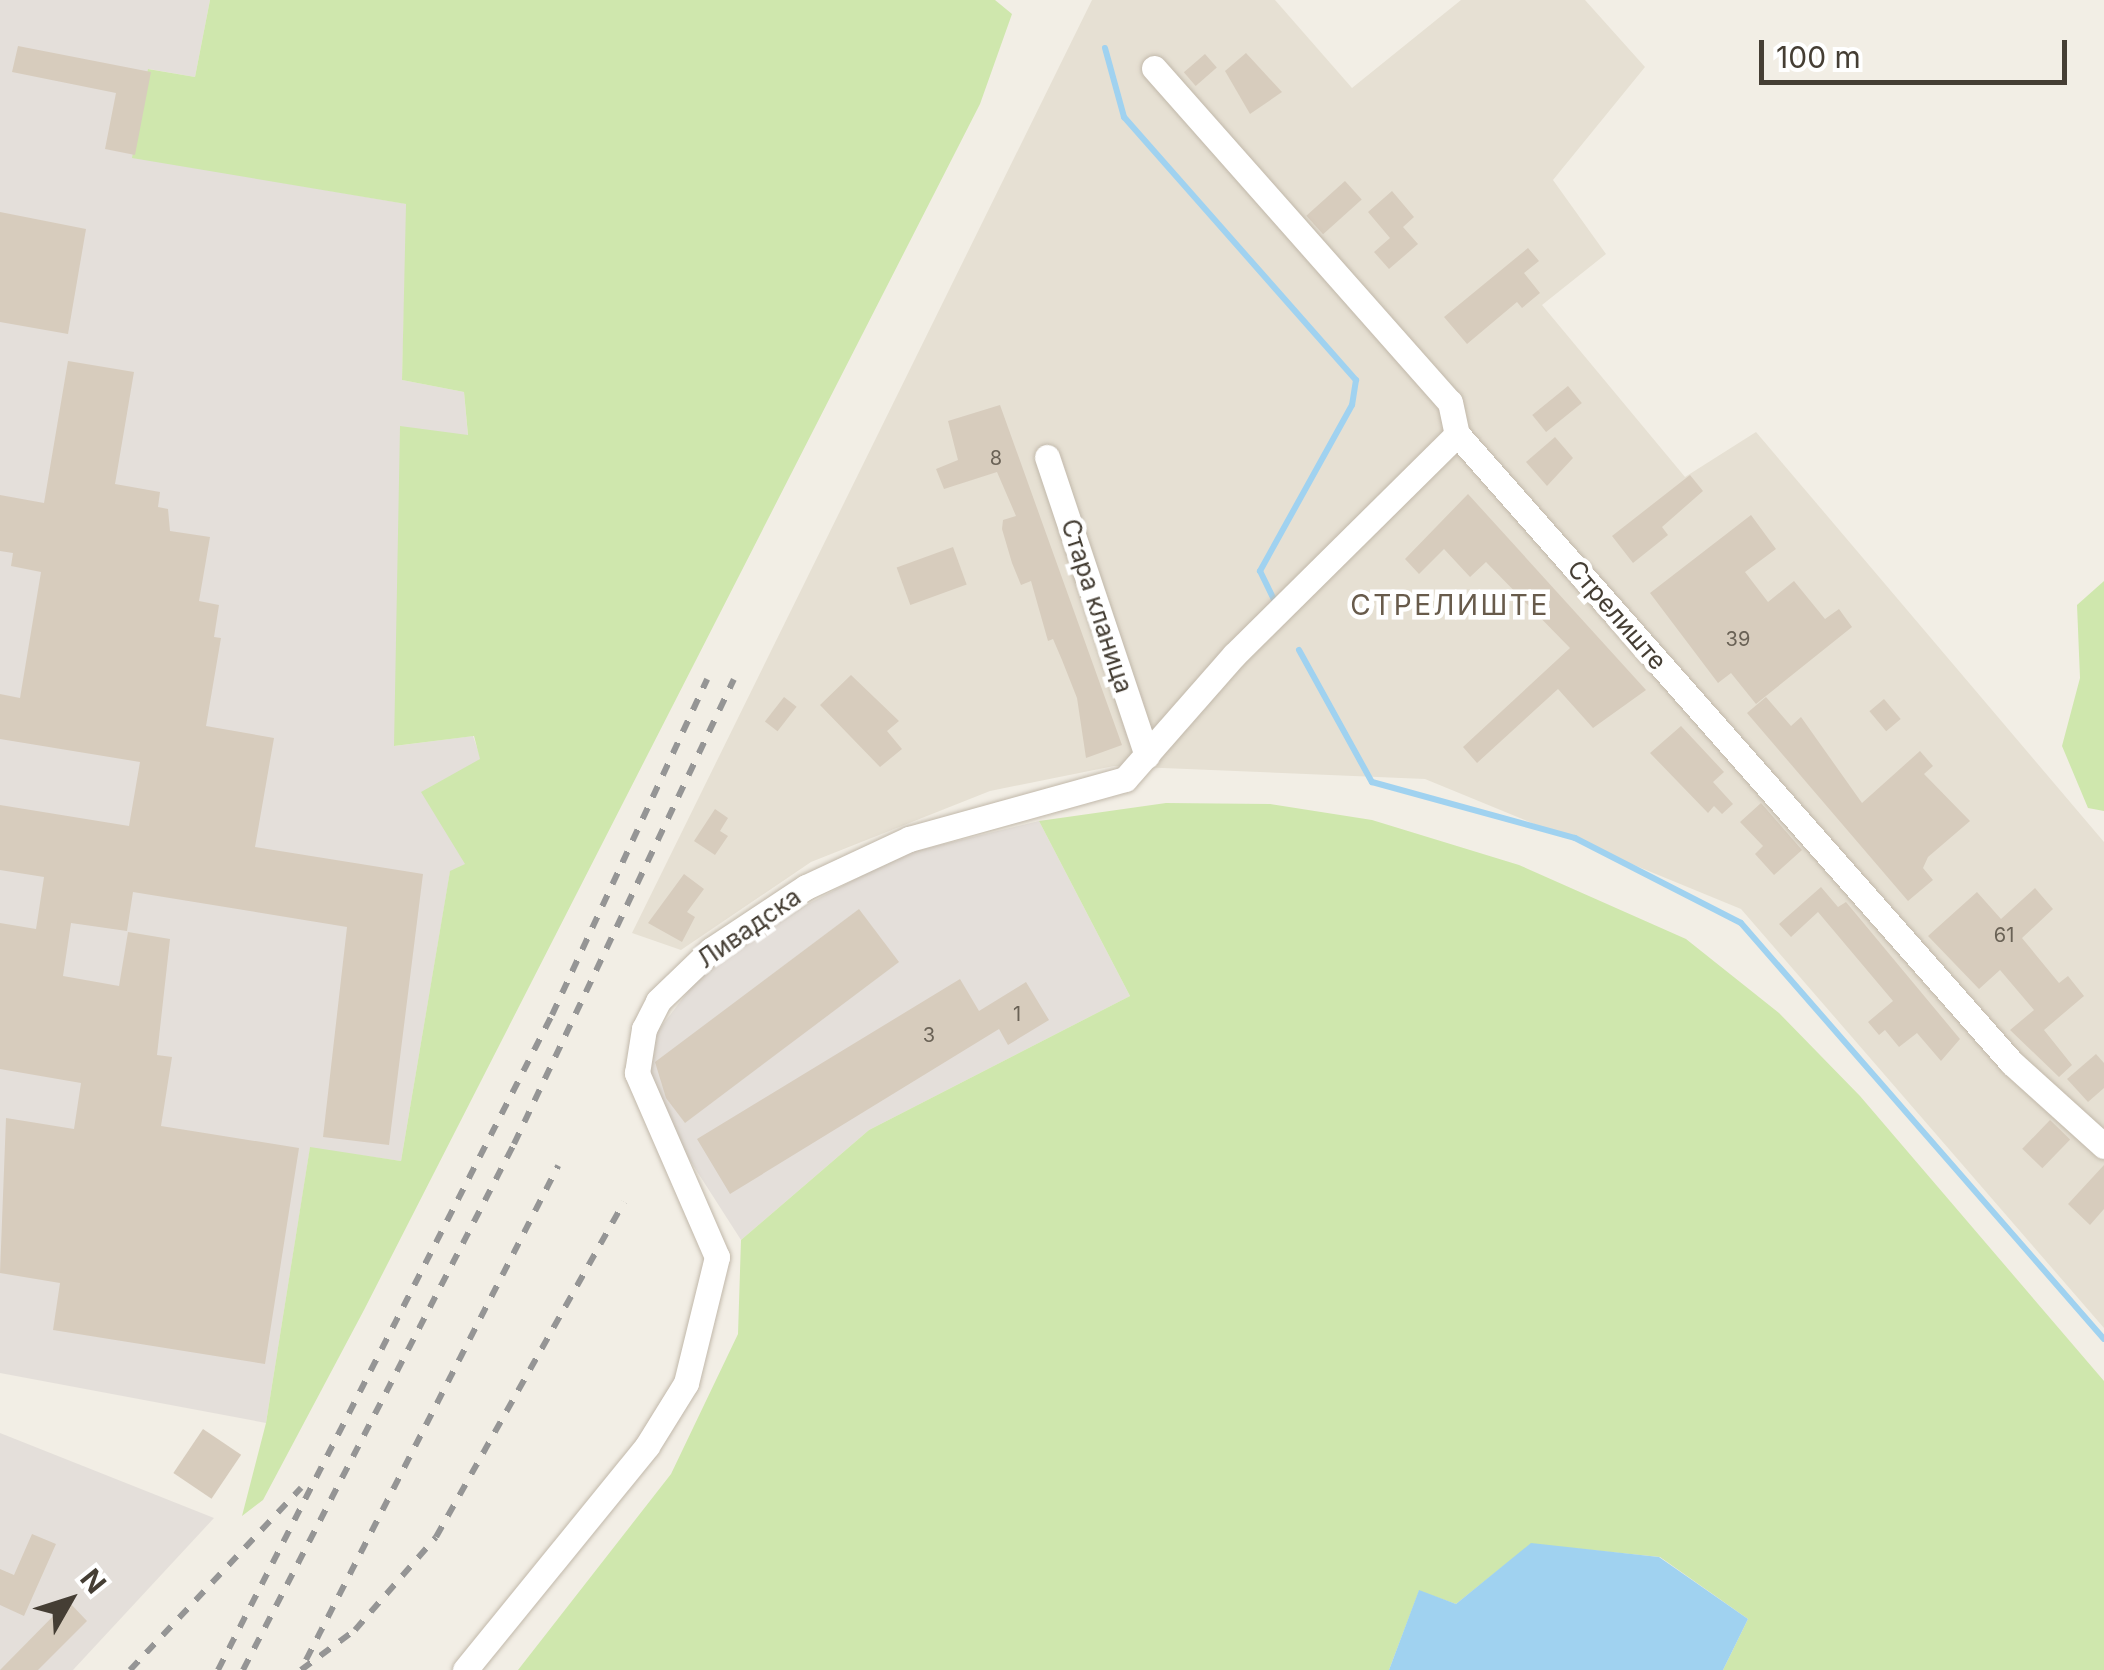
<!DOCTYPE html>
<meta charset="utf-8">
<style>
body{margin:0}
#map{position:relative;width:2104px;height:1670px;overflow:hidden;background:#f2eee5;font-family:Inter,sans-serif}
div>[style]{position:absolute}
.residential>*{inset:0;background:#e6e0d3}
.industrial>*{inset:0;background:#e4dfda}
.green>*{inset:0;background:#cfe7ad}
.water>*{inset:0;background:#a0d2f0}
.stream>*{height:6px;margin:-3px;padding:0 3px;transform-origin:3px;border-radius:3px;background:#a0d2f0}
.building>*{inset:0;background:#d7ccbd;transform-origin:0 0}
.roads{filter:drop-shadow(0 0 2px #c1b8aa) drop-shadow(0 0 2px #c1b8aa)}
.minor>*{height:25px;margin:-12.5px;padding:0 12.5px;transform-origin:12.5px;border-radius:12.5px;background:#fff}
.rail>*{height:6px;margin-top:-3px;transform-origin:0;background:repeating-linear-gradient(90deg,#959595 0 12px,transparent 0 24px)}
span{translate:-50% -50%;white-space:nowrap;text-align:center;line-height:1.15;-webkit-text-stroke:9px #fff;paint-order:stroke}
.number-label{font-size:20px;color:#6a6256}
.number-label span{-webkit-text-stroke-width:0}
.street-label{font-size:25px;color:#453e34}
.neighbourhood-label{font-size:28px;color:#685b4b;letter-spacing:2.5px}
.north{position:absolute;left:20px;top:1550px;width:100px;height:100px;-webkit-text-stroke:8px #fff;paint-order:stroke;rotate:51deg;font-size:28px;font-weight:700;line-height:40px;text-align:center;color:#453e34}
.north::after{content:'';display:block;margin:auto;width:35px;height:45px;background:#453e34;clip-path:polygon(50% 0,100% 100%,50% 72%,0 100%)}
.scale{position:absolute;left:1759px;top:40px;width:308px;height:45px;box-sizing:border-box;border:5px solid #453e34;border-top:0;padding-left:12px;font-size:30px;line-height:35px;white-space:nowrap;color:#453e34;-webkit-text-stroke:8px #fff;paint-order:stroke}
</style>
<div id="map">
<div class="residential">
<i style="clip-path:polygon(1092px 0,1275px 0,1352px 88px,1461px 0,1585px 0,1645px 67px,1553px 180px,1606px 254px,1542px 305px,1685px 477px,1756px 432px,2104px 842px,2104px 1328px,1741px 909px,1425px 779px,1114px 766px,990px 791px,811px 862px,681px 950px,632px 933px)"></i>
</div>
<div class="industrial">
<i style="clip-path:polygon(0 0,210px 0,195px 77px,149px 69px,133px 157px,407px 204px,402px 380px,464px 392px,468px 436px,401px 427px,395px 746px,473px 736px,481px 759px,465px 865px,450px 872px,401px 1161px,310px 1148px,266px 1423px,0 1373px)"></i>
<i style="clip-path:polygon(1039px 821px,1130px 996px,869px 1130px,741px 1240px,648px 1095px,654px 1036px,719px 951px,903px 854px)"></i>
<i style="clip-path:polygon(0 1433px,214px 1518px,73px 1670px,0 1670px)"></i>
</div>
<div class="green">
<i style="clip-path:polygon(210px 0,995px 0,1012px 14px,980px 104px,364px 1310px,263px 1500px,242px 1516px,266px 1423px,310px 1147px,401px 1161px,450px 871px,465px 864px,421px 792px,480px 759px,474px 736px,394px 746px,400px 426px,468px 435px,464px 392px,402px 380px,406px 204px,132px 158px,148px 69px,195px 77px)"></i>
<i style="clip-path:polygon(2104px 581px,2104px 811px,2088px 808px,2062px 746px,2080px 678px,2077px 605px)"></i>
<i style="clip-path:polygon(1166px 803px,1270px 804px,1372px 820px,1519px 865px,1686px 939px,1779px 1013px,1860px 1096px,2104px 1381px,2104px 1670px,1723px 1670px,1748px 1619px,1660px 1557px,1531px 1544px,1456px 1604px,1419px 1591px,1389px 1670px,518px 1670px,671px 1474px,738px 1334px,741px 1240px,869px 1130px,1130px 996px,1039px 821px)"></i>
</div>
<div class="water">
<i style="clip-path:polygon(1531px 1543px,1659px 1557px,1748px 1619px,1723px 1670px,1389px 1670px,1419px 1590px,1456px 1604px)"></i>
</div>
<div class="stream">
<i style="left:1105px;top:48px;width:72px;rotate:74.6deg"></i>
<i style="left:1124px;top:117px;width:351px;rotate:48.6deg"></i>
<i style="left:1356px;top:380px;width:25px;rotate:99deg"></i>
<i style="left:1352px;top:405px;width:190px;rotate:119deg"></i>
<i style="left:1260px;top:571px;width:32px;rotate:64deg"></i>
<i style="left:1299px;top:650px;width:151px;rotate:61.1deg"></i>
<i style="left:1372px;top:782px;width:211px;rotate:15.4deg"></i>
<i style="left:1575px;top:838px;width:186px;rotate:27.1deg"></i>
<i style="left:1741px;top:923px;width:552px;rotate:48.89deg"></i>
</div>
<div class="building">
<i style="clip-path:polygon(18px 46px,151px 72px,135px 155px,105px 149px,116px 93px,12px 72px)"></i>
<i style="clip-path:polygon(1246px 53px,1282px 92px,1250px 114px,1225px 71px)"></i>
<i style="left:1205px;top:54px;width:18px;height:28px;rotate:49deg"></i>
<i style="left:1345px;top:181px;width:25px;height:52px;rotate:48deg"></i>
<i style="clip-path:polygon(1392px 191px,1414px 217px,1403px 227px,1418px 244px,1389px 269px,1374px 252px,1390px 238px,1368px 212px)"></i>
<i style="clip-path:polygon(0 212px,86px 229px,68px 334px,0 322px)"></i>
<i style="clip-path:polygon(1528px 248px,1539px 261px,1524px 273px,1540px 293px,1522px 308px,1517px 302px,1467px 344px,1444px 317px)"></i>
<i style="clip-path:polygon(68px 361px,134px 372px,115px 484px,160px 492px,158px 507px,168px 509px,170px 531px,210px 537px,199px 601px,219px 605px,214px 637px,221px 638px,206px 726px,274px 738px,255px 847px,423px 874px,389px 1145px,323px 1137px,347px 927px,133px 892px,127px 931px,71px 923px,63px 976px,119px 986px,128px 932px,170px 939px,157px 1055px,172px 1057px,161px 1126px,299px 1148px,265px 1364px,53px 1330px,60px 1283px,0 1273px,6px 1118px,74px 1129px,81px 1083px,0 1069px,0 923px,36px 929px,44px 877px,0 870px,0 805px,129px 826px,140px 762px,0 739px,0 694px,20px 698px,41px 572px,11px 566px,13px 553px,0 551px,0 495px,44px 503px)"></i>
<i style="left:1568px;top:386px;width:22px;height:46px;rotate:51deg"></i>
<i style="clip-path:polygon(1000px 405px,1122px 745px,1086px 758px,1077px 698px,1062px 660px,1053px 639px,1048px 641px,1031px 581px,1021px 585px,1012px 563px,1002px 529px,1003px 520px,1016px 516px,997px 472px,944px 489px,936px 469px,958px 460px,948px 421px)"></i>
<i style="clip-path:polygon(1555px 437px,1573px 458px,1547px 486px,1526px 462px)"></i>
<i style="clip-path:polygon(1690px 475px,1703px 491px,1662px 527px,1668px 535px,1633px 563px,1612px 536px)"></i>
<i style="clip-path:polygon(1468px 494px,1646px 690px,1593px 728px,1558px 689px,1477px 763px,1463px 747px,1570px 648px,1486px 562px,1470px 577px,1444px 549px,1419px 574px,1405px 559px)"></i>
<i style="clip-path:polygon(1751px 515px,1776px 549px,1745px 572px,1768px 602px,1794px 581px,1825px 619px,1839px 609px,1852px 627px,1756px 704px,1731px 673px,1718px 683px,1650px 593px)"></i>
<i style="left:953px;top:547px;width:40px;height:60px;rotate:70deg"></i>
<i style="clip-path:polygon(851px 675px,899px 721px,887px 731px,902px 749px,880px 767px,820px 705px)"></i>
<i style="left:784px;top:697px;width:16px;height:31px;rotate:38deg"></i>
<i style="clip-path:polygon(1766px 697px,1791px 726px,1801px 717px,1862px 803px,1920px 751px,1933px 766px,1924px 774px,1970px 821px,1928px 857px,1923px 868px,1933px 880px,1908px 901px,1747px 713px)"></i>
<i style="left:1884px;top:699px;width:26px;height:19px;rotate:50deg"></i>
<i style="clip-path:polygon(1681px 726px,1724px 772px,1713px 782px,1733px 804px,1722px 814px,1714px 806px,1708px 813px,1650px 753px)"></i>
<i style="clip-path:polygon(1761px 803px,1802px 850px,1774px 875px,1755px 854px,1763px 846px,1740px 822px)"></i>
<i style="clip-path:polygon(715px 809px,728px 818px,720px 831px,728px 836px,715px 855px,694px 841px)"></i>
<i style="clip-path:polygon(684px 874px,704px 889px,687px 912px,695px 917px,682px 942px,648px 923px)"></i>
<i style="clip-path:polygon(1821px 887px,1838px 907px,1846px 902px,1960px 1039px,1941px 1061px,1917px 1033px,1899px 1047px,1885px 1030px,1879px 1035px,1868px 1022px,1893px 1001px,1818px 912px,1791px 937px,1779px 924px)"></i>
<i style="clip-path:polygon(2035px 888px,2053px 909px,2022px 938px,2059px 983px,2068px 976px,2084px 996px,2044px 1030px,2072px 1065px,2059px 1077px,2010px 1030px,2034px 1010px,2000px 970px,1979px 989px,1928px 936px,1977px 892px,2001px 919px)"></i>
<i style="clip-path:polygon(859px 909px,899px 962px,685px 1123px,666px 1098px,655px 1062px)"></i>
<i style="clip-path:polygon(960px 979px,979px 1011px,1026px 982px,1049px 1020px,1008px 1045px,999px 1029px,730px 1194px,697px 1139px)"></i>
<i style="clip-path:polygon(2096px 1054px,2104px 1063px,2104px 1088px,2088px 1102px,2067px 1079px)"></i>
<i style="left:2050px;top:1120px;width:28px;height:40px;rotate:44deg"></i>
<i style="clip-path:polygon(2104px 1165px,2104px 1209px,2090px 1225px,2068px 1204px)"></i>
<i style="left:203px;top:1429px;width:46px;height:53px;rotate:34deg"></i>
<i style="clip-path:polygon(32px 1534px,56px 1544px,24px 1616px,0 1605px,0 1569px,14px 1575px)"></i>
<i style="clip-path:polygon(68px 1601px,87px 1621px,38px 1670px,0 1670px)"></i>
</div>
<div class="roads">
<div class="minor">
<i style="left:1154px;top:68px;width:446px;rotate:48.5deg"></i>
<i style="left:1450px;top:402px;width:33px;rotate:78deg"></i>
<i style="left:1457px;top:434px;width:839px;rotate:48.58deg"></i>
<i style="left:2012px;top:1063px;width:124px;rotate:42.1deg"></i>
<i style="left:1047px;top:457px;width:315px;rotate:71.5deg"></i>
<i style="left:465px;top:1670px;width:289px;rotate:-50.9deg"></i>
<i style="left:647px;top:1446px;width:74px;rotate:-58.2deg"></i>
<i style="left:686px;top:1383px;width:130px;rotate:-76.2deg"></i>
<i style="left:717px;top:1257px;width:201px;rotate:-113.5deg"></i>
<i style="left:637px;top:1073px;width:45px;rotate:-81deg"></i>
<i style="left:644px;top:1029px;width:31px;rotate:-63deg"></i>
<i style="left:658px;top:1001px;width:74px;rotate:-43.9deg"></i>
<i style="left:711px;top:950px;width:114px;rotate:-33.6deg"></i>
<i style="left:806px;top:887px;width:114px;rotate:-25deg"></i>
<i style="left:909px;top:839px;width:224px;rotate:-15.5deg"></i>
<i style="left:1125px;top:779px;width:165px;rotate:-48.7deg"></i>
<i style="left:1234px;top:655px;width:314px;rotate:-44.7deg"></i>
</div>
</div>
<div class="rail">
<i style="left:306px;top:1660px;width:555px;rotate:-62.97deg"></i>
<i style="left:130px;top:1670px;width:250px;rotate:-46.8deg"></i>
<i style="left:218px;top:1670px;width:735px;rotate:-62.98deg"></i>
<i style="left:552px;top:1015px;width:370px;rotate:-65.2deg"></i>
<i style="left:243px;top:1670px;width:592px;rotate:-62.74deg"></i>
<i style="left:514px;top:1144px;width:514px;rotate:-64.68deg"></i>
<i style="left:301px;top:1670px;width:67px;rotate:-36.5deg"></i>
<i style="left:355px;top:1630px;width:123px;rotate:-48.9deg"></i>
<i style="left:436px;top:1537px;width:384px;rotate:-60.7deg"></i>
</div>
<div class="number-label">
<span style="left:996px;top:458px">8</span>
<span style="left:1738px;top:639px">39</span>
<span style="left:2004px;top:935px">61</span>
<span style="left:1017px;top:1014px">1</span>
<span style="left:929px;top:1035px">3</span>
</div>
<div class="street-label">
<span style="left:1097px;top:606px;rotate:72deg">Стара кланица</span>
<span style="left:1617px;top:615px;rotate:49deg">Стрелиште</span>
<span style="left:749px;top:928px;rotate:-35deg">Ливадска</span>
</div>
<div class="neighbourhood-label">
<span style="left:1450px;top:605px">СТРЕЛИШТЕ</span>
</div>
<div class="north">N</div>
<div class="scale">100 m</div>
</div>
